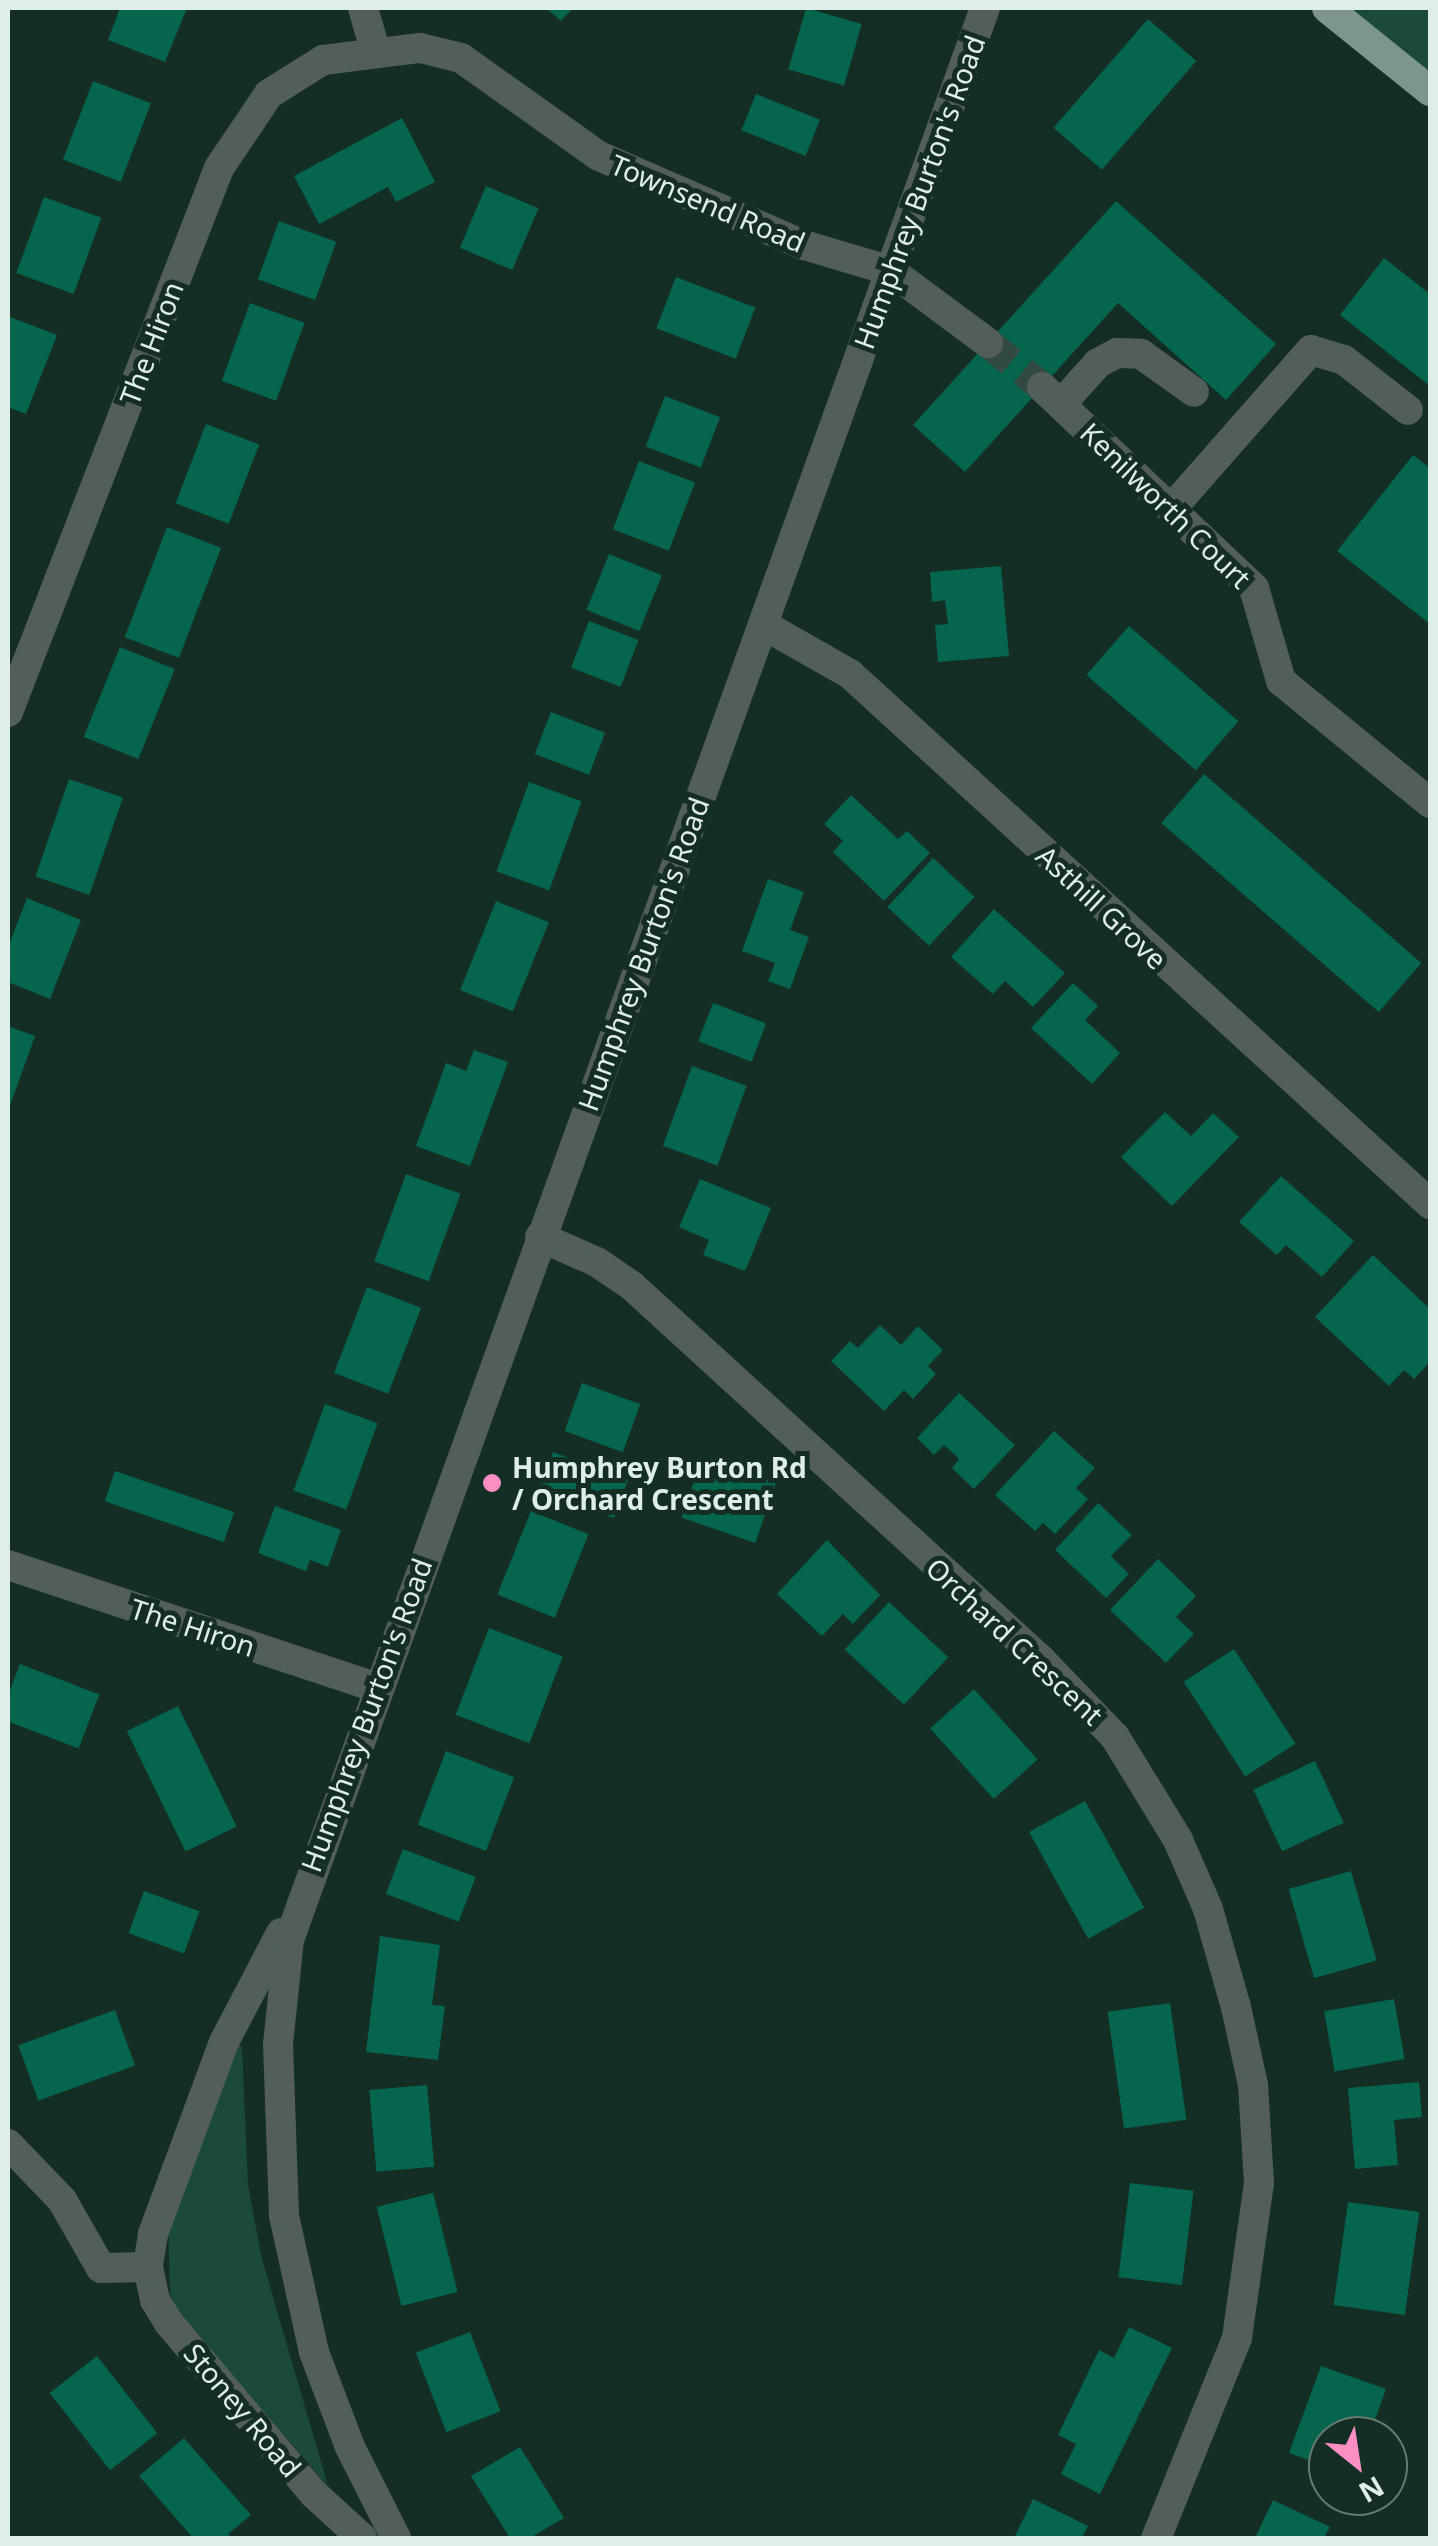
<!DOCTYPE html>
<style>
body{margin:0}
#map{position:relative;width:1438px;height:2546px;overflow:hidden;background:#142d25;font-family:"Noto Sans",sans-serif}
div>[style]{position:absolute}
.green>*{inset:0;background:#1b4a3c}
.building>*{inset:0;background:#05654f;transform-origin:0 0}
.minor-tunnel>*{height:30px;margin-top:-15px;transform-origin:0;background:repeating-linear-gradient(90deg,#324a42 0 30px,transparent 0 45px)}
.minor>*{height:30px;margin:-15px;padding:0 15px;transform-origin:15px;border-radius:15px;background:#535e5a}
.major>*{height:30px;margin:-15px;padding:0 15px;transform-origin:15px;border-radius:15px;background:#7d958c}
.dots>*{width:28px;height:28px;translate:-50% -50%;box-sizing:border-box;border:5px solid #142d25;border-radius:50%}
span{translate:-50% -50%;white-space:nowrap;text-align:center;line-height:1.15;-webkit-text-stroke:10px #142d25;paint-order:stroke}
.street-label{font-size:28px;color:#dfeee8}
.poi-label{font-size:28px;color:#dfeee8;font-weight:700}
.left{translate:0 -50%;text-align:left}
.frame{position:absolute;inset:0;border:10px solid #dfeee8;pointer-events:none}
.north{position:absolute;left:1308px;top:2416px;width:100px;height:100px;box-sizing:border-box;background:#142d25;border:2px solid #657a73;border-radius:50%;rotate:150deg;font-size:28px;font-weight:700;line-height:40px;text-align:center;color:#dfeee8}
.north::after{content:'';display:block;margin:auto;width:35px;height:45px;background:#fb8fc4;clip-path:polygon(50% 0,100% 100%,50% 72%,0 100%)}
</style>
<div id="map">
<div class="green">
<i style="clip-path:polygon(1327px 8px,1430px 8px,1430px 91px)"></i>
<i style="clip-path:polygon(236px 2042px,242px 2047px,248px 2185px,262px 2259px,328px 2486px,176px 2310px,170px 2292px,168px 2223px)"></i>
</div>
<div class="building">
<i style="clip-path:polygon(120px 8px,187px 8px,165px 62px,108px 40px)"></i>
<i style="clip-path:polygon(546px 8px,573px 8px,561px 21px)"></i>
<i style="left:806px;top:8px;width:58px;height:64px;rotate:16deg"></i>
<i style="left:1148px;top:19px;width:64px;height:144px;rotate:41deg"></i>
<i style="left:93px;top:81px;width:62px;height:84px;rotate:21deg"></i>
<i style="left:756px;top:94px;width:69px;height:39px;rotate:22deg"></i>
<i style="clip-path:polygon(402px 118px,435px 182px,396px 202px,388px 187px,319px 224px,294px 176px)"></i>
<i style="left:486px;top:186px;width:57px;height:67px;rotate:23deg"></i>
<i style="left:44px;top:197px;width:61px;height:81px;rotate:20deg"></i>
<i style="clip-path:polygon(1116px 201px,1276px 344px,1226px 400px,1118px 303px,965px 472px,913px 425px)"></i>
<i style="left:279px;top:221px;width:61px;height:62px;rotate:20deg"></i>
<i style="clip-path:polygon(1384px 258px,1430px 294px,1430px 386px,1340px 315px)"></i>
<i style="left:676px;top:277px;width:85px;height:55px;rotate:21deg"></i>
<i style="left:250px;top:303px;width:58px;height:83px;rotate:20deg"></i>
<i style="clip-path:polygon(8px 316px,57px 335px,26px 414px,8px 407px)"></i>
<i style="left:665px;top:396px;width:59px;height:54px;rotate:21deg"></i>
<i style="left:206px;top:424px;width:57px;height:85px;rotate:21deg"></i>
<i style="clip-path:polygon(1413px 455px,1430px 468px,1430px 624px,1337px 551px)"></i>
<i style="left:639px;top:461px;width:60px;height:73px;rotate:21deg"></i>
<i style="left:167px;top:527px;width:58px;height:118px;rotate:21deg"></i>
<i style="left:609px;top:554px;width:57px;height:60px;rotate:22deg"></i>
<i style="clip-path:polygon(1001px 566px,1009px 656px,938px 662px,935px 625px,948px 624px,945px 600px,932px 602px,930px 572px)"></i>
<i style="left:589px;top:621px;width:53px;height:50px;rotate:21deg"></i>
<i style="left:1129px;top:626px;width:145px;height:65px;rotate:41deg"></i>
<i style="left:120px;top:647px;width:59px;height:97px;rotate:22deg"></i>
<i style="left:551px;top:712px;width:58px;height:45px;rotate:21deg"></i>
<i style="left:1204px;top:774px;width:288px;height:65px;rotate:41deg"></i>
<i style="left:69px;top:779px;width:57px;height:103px;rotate:19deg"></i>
<i style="left:529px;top:782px;width:56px;height:95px;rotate:20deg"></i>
<i style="clip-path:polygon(851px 795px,898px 839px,907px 831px,930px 853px,884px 901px,833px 852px,843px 841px,824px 824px)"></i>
<i style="left:933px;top:858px;width:57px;height:67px;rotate:43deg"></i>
<i style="clip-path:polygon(768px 879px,804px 892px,790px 930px,809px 937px,790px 989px,768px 981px,775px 963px,742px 951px)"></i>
<i style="clip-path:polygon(27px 898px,81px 920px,50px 999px,8px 982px,8px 947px)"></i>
<i style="left:496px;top:901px;width:57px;height:96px;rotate:22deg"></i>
<i style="clip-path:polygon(994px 909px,1065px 973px,1033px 1007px,1005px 981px,993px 994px,951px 957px)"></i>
<i style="clip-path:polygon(1073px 983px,1098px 1006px,1085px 1020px,1120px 1053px,1092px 1084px,1031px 1028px)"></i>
<i style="left:713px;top:1003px;width:57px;height:41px;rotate:21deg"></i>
<i style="clip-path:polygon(8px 1026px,35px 1036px,8px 1111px)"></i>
<i style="clip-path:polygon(474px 1050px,508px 1062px,470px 1166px,416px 1146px,446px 1063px,466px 1071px)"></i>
<i style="left:692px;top:1066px;width:58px;height:85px;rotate:20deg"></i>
<i style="clip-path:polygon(1165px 1112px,1191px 1136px,1213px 1113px,1239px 1137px,1172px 1206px,1121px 1157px)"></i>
<i style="left:406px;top:1174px;width:58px;height:93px;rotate:20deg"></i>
<i style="clip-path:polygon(1281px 1176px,1354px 1241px,1322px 1277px,1286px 1245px,1277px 1255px,1239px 1222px)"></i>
<i style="clip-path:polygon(700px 1179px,771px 1208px,745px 1271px,703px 1255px,709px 1240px,679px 1227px)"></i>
<i style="clip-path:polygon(1373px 1255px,1430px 1309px,1430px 1362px,1414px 1379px,1404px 1370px,1389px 1386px,1315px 1317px)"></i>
<i style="left:367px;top:1287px;width:58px;height:92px;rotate:21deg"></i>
<i style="clip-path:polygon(880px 1325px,901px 1345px,918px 1326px,943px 1350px,928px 1366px,936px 1374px,913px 1399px,904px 1390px,884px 1411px,831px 1361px,850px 1341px,858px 1348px)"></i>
<i style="left:582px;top:1383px;width:62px;height:51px;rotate:20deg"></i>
<i style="clip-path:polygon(959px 1393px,1015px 1445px,974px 1489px,952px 1468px,959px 1459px,944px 1445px,934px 1455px,917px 1438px)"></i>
<i style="left:325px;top:1404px;width:56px;height:92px;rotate:20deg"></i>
<i style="clip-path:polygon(1054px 1431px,1095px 1468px,1076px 1488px,1088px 1499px,1055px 1534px,1043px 1523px,1035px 1531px,995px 1495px)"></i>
<i style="left:553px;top:1452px;width:80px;height:41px;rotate:20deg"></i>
<i style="left:702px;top:1458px;width:78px;height:63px;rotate:19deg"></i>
<i style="left:115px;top:1471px;width:126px;height:32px;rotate:19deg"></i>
<i style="clip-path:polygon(1098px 1503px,1132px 1535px,1111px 1556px,1129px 1574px,1106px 1598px,1055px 1550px)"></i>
<i style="clip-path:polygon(275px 1506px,341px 1530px,328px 1567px,310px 1560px,306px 1571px,258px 1553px)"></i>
<i style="left:531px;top:1511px;width:62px;height:90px;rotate:22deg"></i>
<i style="clip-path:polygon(827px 1540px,880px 1595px,853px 1624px,843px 1614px,822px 1636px,777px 1594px)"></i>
<i style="clip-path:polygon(1158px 1559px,1196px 1596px,1176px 1617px,1194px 1634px,1166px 1663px,1110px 1610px)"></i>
<i style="left:889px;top:1602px;width:81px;height:65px;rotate:43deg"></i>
<i style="left:489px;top:1628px;width:79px;height:93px;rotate:21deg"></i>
<i style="left:1234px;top:1649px;width:113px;height:60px;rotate:57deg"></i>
<i style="left:20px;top:1664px;width:85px;height:58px;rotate:21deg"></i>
<i style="left:974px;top:1689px;width:95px;height:59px;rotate:48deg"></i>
<i style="left:178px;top:1706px;width:134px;height:57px;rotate:64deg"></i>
<i style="left:446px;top:1751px;width:73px;height:79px;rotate:21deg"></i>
<i style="left:1315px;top:1761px;width:68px;height:68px;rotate:65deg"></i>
<i style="left:1085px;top:1801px;width:122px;height:64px;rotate:61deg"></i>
<i style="left:403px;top:1849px;width:78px;height:48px;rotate:21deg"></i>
<i style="left:1351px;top:1871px;width:93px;height:65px;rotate:74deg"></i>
<i style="left:144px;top:1891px;width:59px;height:45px;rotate:20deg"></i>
<i style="clip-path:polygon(380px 1936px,440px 1945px,432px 2005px,445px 2006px,438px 2060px,366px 2052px)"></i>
<i style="left:1394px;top:1999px;width:61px;height:71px;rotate:80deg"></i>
<i style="left:1170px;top:2003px;width:118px;height:63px;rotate:82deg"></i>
<i style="left:115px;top:2010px;width:59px;height:103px;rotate:70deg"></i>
<i style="clip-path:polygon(1419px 2082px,1422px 2117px,1394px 2120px,1398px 2165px,1355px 2169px,1348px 2088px)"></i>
<i style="left:427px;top:2085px;width:82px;height:58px;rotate:85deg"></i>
<i style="left:1130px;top:2183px;width:64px;height:95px;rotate:7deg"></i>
<i style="left:433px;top:2193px;width:102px;height:58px;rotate:76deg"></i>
<i style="left:1348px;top:2202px;width:72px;height:104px;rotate:8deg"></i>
<i style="clip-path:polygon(1129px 2327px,1172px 2348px,1100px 2494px,1061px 2474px,1076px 2444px,1058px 2435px,1099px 2350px,1114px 2358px)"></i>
<i style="left:470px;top:2332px;width:85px;height:58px;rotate:69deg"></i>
<i style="left:97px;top:2356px;width:98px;height:60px;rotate:52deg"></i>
<i style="clip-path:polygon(1321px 2366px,1386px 2389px,1369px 2436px,1328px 2436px,1328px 2467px,1289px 2453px)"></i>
<i style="clip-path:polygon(184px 2438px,251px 2515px,228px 2534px,232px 2538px,193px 2538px,139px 2476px)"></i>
<i style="clip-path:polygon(520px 2447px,564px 2518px,530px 2538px,510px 2538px,471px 2476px)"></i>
<i style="clip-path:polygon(1033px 2499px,1088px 2526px,1082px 2538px,1014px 2538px)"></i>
<i style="clip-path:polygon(1273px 2500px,1330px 2527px,1324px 2538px,1255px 2538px)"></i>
</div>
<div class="minor-tunnel">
<i style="left:988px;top:343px;width:70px;rotate:39.2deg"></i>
</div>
<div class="minor">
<i style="left:363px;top:8px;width:47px;rotate:73.9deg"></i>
<i style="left:1042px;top:387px;width:292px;rotate:43.5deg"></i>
<i style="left:1254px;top:588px;width:97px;rotate:73.8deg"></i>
<i style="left:1281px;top:681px;width:193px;rotate:39.3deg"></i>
<i style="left:1062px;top:403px;width:54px;rotate:-48deg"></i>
<i style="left:1098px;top:363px;width:21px;rotate:-28deg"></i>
<i style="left:1117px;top:353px;width:24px;rotate:2deg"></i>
<i style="left:1141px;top:354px;width:65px;rotate:35.6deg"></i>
<i style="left:1173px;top:507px;width:209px;rotate:-48.7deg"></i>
<i style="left:1311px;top:350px;width:34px;rotate:17deg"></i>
<i style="left:1344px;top:360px;width:81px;rotate:38deg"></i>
<i style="left:764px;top:625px;width:99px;rotate:29.7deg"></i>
<i style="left:850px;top:674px;width:786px;rotate:42.42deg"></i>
<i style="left:8px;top:712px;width:583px;rotate:-68.8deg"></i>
<i style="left:219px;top:168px;width:89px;rotate:-56deg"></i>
<i style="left:269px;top:94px;width:64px;rotate:-32.2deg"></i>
<i style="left:323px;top:60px;width:98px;rotate:-7.1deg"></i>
<i style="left:420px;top:48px;width:42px;rotate:13.7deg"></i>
<i style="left:461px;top:58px;width:169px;rotate:35.4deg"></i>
<i style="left:599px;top:156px;width:223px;rotate:23.5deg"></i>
<i style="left:804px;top:245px;width:91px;rotate:16.6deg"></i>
<i style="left:891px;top:271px;width:121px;rotate:36.6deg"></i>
<i style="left:540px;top:1237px;width:62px;rotate:23.7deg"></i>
<i style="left:597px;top:1262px;width:42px;rotate:34.4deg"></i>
<i style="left:632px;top:1286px;width:553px;rotate:42.43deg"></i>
<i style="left:1040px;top:1659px;width:108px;rotate:46.1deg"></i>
<i style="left:1115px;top:1737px;width:121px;rotate:58.5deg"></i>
<i style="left:1178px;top:1840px;width:75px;rotate:66.5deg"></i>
<i style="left:1208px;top:1909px;width:102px;rotate:74.1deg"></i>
<i style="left:1236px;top:2007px;width:80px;rotate:77.7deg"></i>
<i style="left:1253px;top:2085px;width:98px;rotate:86.5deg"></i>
<i style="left:1259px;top:2183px;width:157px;rotate:98.1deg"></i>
<i style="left:1237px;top:2338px;width:216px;rotate:112deg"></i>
<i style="left:8px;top:1565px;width:390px;rotate:18.4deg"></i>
<i style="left:281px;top:1933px;width:123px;rotate:117.6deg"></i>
<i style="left:224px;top:2042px;width:205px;rotate:110.3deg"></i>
<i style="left:153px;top:2234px;width:33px;rotate:99deg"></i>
<i style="left:148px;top:2267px;width:34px;rotate:78deg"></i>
<i style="left:155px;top:2300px;width:27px;rotate:59deg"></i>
<i style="left:169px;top:2323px;width:224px;rotate:49.7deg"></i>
<i style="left:314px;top:2494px;width:65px;rotate:42.5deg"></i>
<i style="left:8px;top:2144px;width:78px;rotate:46deg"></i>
<i style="left:62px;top:2200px;width:78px;rotate:60.2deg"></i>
<i style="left:101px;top:2268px;width:47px;rotate:-1.2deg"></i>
<i style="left:396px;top:2538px;width:102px;rotate:-116.8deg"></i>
<i style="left:350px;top:2447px;width:102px;rotate:-110.8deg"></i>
<i style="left:314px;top:2352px;width:140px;rotate:-102.4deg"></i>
<i style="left:284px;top:2215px;width:171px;rotate:-92deg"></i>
<i style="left:278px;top:2044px;width:105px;rotate:-84deg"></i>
<i style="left:289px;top:1940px;width:2054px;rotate:-70.19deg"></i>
</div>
<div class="major">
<i style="left:1327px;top:8px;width:132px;rotate:38.9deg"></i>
</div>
<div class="dots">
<i style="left:492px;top:1483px;background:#fb8fc4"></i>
</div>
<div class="street-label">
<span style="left:919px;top:192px;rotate:-70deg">Humphrey Burton's Road</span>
<span style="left:708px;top:203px;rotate:23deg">Townsend Road</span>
<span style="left:151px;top:343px;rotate:-69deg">The Hiron</span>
<span style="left:1166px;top:505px;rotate:44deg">Kenilworth Court</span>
<span style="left:1102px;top:907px;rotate:43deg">Asthill Grove</span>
<span style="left:643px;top:954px;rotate:-70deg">Humphrey Burton's Road</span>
<span style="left:193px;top:1627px;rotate:18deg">The Hiron</span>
<span style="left:1015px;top:1641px;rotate:43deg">Orchard Crescent</span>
<span style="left:366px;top:1715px;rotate:-70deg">Humphrey Burton's Road</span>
<span style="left:243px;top:2410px;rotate:50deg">Stoney Road</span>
</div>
<div class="poi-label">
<span class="left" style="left:512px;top:1483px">Humphrey Burton Rd<br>/ Orchard Crescent</span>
</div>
<div class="frame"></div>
<div class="north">N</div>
</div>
